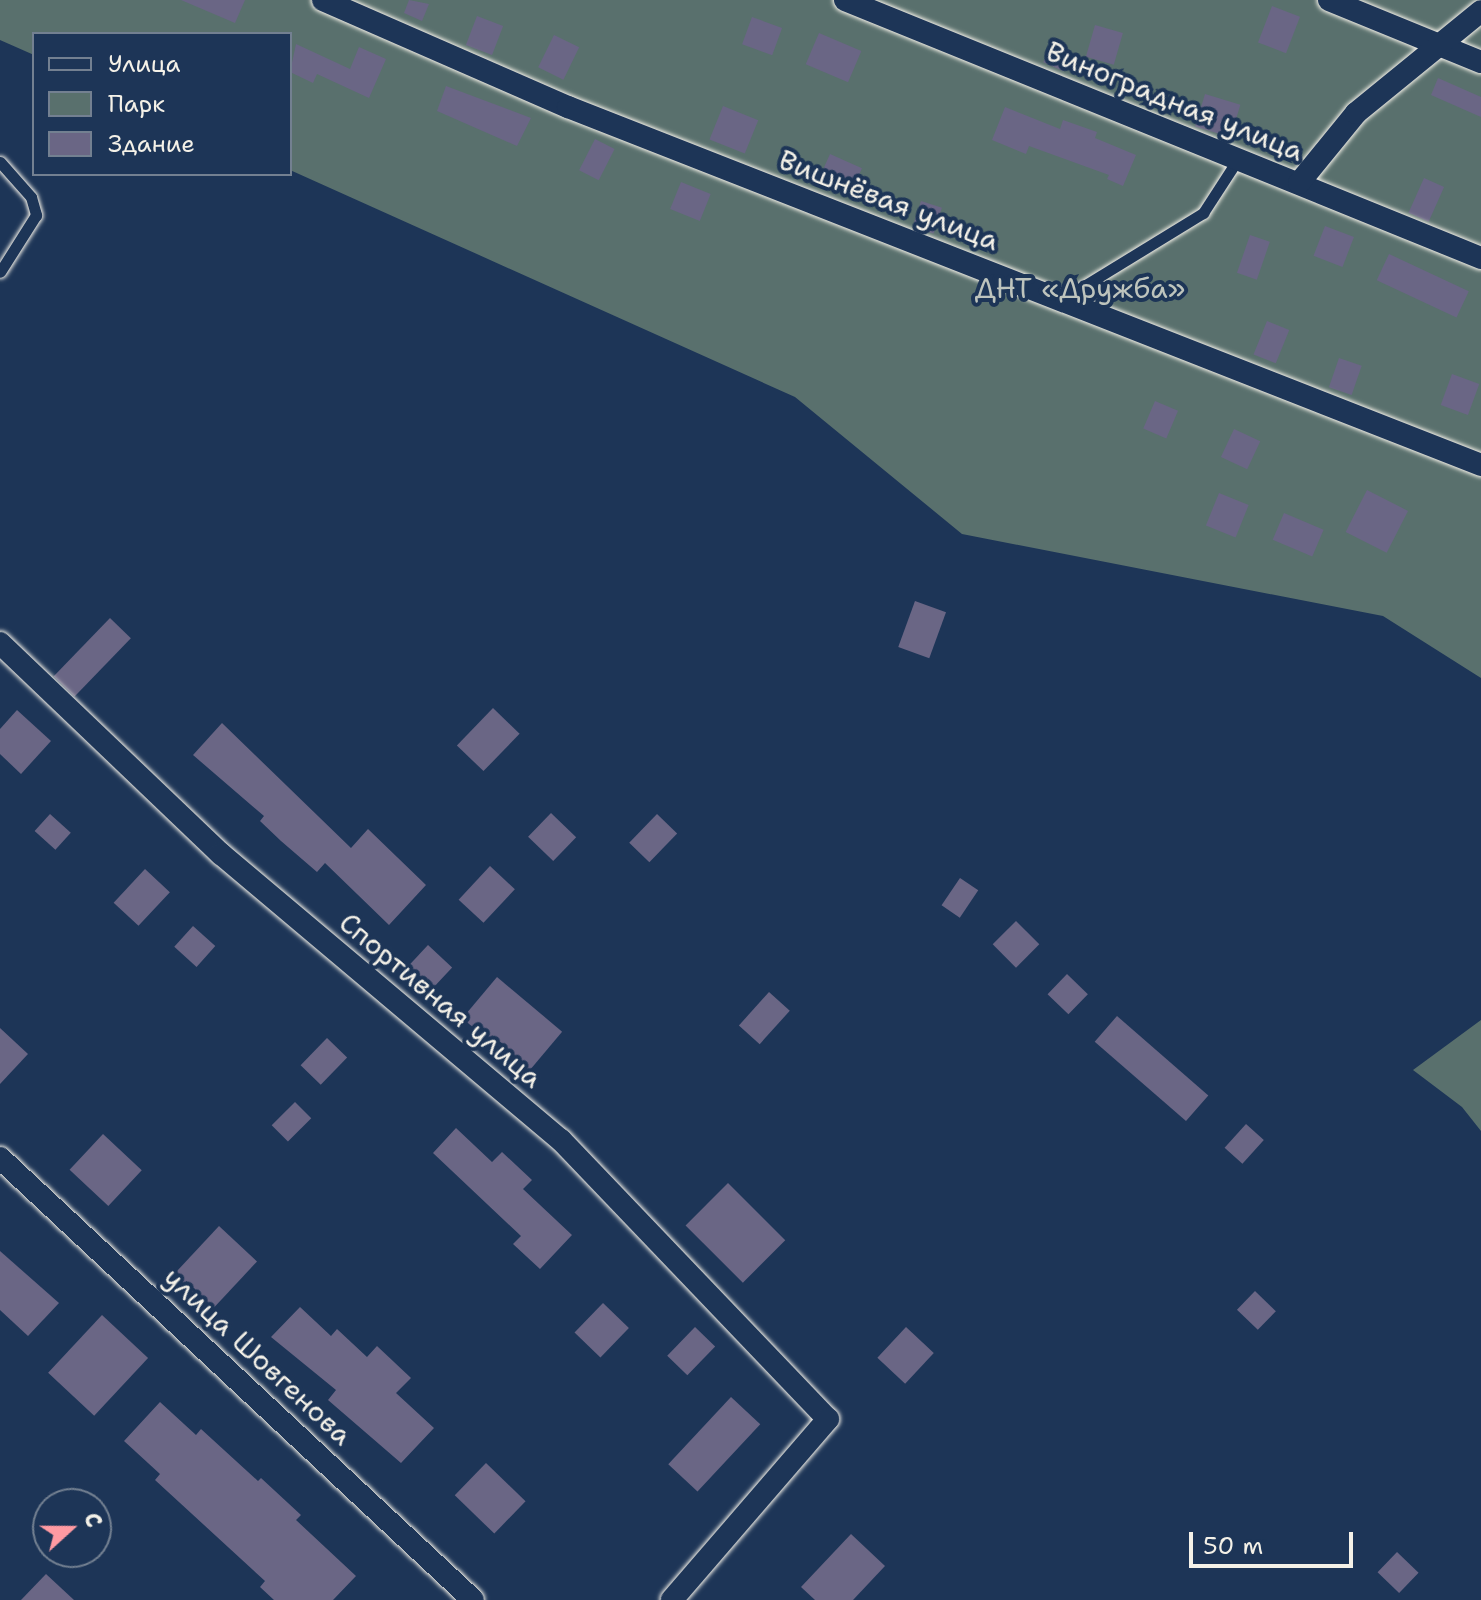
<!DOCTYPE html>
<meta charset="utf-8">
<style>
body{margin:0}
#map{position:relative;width:1481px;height:1600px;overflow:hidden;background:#1d3557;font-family:"Shantell Sans",sans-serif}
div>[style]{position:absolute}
.green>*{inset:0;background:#59706d}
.building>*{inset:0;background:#6a6685;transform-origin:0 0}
.roads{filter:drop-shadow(0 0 2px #f4f1e8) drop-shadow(0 0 2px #f4f1e8)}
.service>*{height:11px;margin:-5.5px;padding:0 5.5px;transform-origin:5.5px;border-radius:5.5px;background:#1d3557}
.minor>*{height:22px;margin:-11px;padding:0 11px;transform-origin:11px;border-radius:11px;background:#1d3557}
span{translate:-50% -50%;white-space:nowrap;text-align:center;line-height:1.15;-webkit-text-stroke:8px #1d3557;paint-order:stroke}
.street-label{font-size:28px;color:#f4f1e8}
.park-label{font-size:28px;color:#bec4bd}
.legend{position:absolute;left:32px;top:32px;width:260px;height:144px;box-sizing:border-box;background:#1d3557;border:2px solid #738091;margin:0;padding:10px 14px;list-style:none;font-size:24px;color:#f4f1e8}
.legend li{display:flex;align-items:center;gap:16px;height:40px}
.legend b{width:40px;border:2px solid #738091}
.north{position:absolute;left:32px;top:1488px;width:80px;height:80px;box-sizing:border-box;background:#1d3557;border:2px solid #738091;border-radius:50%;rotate:69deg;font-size:22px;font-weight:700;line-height:32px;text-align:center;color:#f4f1e8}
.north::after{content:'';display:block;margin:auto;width:28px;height:36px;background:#ff9aa2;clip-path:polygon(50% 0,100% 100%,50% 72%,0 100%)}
.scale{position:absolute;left:1189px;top:1532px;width:164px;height:36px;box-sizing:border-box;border:4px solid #f4f1e8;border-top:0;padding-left:10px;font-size:24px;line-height:28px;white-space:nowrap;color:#f4f1e8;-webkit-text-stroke:6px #1d3557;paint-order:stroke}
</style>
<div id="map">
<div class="green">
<i style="clip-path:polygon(0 0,1481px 0,1481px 678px,1383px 616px,962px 534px,795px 397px,290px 170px,290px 34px,34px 34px,34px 55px,0 40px)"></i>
<i style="clip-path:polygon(1481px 1020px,1481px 1131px,1462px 1107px,1413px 1070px)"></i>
</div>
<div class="building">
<i style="clip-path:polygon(181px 0,245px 0,235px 23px)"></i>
<i style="clip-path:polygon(409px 0,429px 4px,422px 21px,404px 13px)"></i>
<i style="left:1272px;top:6px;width:30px;height:39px;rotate:21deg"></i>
<i style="left:477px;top:16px;width:28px;height:31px;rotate:21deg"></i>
<i style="left:752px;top:17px;width:32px;height:29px;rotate:20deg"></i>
<i style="left:1095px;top:25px;width:29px;height:33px;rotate:16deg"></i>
<i style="left:819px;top:33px;width:46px;height:34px;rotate:23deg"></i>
<i style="left:554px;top:35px;width:28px;height:36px;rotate:26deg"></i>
<i style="clip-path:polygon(296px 44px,350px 69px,359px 47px,386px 59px,369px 98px,317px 74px,313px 83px,290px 72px)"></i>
<i style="left:1051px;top:45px;width:22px;height:19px;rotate:24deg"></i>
<i style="clip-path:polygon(1438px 78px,1481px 97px,1481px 117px,1431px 95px)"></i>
<i style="clip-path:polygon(446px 86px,531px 118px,517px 146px,437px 111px)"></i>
<i style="left:1205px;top:94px;width:37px;height:34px;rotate:17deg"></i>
<i style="left:723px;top:106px;width:38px;height:36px;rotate:22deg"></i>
<i style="clip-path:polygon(1005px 107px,1060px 129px,1063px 120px,1097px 132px,1095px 138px,1136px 155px,1123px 186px,1107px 179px,1109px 175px,1029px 146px,1026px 154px,992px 140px)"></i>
<i style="left:595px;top:139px;width:22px;height:35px;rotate:27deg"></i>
<i style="left:830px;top:154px;width:35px;height:22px;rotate:24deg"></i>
<i style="left:1424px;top:178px;width:22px;height:38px;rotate:24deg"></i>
<i style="left:681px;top:182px;width:32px;height:29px;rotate:22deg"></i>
<i style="left:921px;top:201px;width:22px;height:27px;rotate:18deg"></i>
<i style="left:1325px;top:226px;width:31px;height:32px;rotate:21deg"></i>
<i style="left:1250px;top:235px;width:21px;height:40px;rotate:19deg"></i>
<i style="left:1389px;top:254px;width:88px;height:29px;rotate:25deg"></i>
<i style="left:1267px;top:321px;width:24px;height:36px;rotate:22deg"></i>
<i style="left:1339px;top:358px;width:24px;height:31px;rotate:19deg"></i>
<i style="left:1452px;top:374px;width:29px;height:33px;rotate:20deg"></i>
<i style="left:1155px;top:401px;width:25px;height:30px;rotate:23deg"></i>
<i style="left:1234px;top:429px;width:29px;height:31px;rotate:25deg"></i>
<i style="left:1367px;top:490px;width:46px;height:47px;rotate:27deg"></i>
<i style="left:1219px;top:493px;width:32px;height:35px;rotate:22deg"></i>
<i style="left:1284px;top:513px;width:43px;height:29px;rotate:23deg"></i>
<i style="left:915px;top:601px;width:33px;height:49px;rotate:20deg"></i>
<i style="left:110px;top:618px;width:29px;height:81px;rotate:44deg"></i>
<i style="left:493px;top:708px;width:37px;height:52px;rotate:44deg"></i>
<i style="clip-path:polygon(17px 710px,51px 741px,21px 774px,0 754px,0 729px)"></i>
<i style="clip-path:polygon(222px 723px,351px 848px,368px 829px,426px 885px,389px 925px,325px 863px,317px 872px,281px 841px,260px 821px,264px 816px,193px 755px)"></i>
<i style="left:551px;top:813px;width:35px;height:33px;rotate:44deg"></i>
<i style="left:50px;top:814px;width:28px;height:23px;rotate:42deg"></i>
<i style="left:657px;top:814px;width:28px;height:40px;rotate:44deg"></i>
<i style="left:490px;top:866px;width:34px;height:46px;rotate:43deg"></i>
<i style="left:145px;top:869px;width:34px;height:46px;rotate:43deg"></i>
<i style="left:960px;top:878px;width:22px;height:33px;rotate:34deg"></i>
<i style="left:1016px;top:921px;width:33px;height:33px;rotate:45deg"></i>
<i style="left:193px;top:926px;width:30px;height:28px;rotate:42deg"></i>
<i style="left:428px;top:945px;width:33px;height:38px;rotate:43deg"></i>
<i style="left:1067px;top:974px;width:29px;height:28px;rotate:44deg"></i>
<i style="left:497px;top:977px;width:85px;height:54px;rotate:40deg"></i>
<i style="left:769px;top:992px;width:28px;height:45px;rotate:42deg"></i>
<i style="left:1117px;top:1016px;width:121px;height:34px;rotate:41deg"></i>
<i style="clip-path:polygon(0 1028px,28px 1054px,0 1084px)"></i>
<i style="left:327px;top:1038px;width:28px;height:38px;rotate:44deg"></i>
<i style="left:295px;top:1102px;width:23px;height:33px;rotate:45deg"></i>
<i style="left:1246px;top:1124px;width:24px;height:32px;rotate:42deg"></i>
<i style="clip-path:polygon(456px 1128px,492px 1162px,502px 1152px,532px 1180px,523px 1189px,572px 1235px,540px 1269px,513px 1244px,521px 1236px,433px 1153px)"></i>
<i style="left:103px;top:1134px;width:53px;height:49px;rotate:43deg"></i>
<i style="left:728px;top:1183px;width:81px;height:60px;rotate:45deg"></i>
<i style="left:219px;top:1226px;width:52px;height:76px;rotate:43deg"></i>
<i style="clip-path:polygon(0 1251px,59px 1303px,28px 1336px,0 1310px)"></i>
<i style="left:1255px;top:1291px;width:29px;height:26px;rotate:44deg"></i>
<i style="left:603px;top:1303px;width:36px;height:41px;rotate:44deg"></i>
<i style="clip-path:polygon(300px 1307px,331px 1336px,337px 1329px,367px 1357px,377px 1346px,411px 1378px,396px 1393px,434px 1428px,401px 1463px,328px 1400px,336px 1390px,271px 1337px)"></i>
<i style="left:102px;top:1315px;width:63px;height:79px;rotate:43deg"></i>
<i style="left:695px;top:1327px;width:28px;height:40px;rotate:44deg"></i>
<i style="left:906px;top:1327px;width:38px;height:42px;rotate:43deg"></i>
<i style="left:731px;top:1397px;width:40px;height:92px;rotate:43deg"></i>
<i style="clip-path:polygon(160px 1402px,196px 1435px,201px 1429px,258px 1481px,261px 1478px,301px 1515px,296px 1520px,356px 1576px,333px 1600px,274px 1600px,260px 1587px,265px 1581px,155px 1480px,160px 1474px,124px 1441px)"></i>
<i style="left:486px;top:1463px;width:55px;height:45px;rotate:44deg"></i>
<i style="clip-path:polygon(851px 1534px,885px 1566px,853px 1600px,815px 1600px,801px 1587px)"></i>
<i style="left:1397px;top:1552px;width:30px;height:28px;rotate:44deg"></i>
<i style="clip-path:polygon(46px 1574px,74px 1600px,21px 1600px)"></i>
</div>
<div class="roads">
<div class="service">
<i style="left:0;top:162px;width:47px;rotate:48.5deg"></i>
<i style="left:31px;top:197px;width:19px;rotate:74deg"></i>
<i style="left:36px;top:215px;width:67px;rotate:122.3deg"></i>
<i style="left:1061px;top:300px;width:167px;rotate:-31.5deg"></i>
<i style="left:1203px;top:213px;width:64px;rotate:-57.1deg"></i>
</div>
<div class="minor">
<i style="left:323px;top:0;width:267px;rotate:23.6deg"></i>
<i style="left:568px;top:107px;width:981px;rotate:21.41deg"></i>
<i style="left:845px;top:0;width:686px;rotate:22.08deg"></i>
<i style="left:1329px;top:0;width:164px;rotate:22.2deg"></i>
<i style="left:1299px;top:183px;width:90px;rotate:-50.8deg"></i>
<i style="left:1356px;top:113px;width:161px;rotate:-39.2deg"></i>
<i style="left:0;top:643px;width:306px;rotate:43.7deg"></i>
<i style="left:221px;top:854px;width:444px;rotate:40.1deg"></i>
<i style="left:561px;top:1140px;width:386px;rotate:46.3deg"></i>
<i style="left:828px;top:1419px;width:239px;rotate:130.8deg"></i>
<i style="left:0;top:1158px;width:647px;rotate:43.06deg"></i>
</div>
</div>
<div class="street-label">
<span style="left:1175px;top:101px;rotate:22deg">Виноградная улица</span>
<span style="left:889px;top:200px;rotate:21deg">Вишнёвая улица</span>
<span style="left:441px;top:1000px;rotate:40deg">Спортивная улица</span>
<span style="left:258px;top:1356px;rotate:43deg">улица Шовгенова</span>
</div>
<div class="park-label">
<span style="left:1080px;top:288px">ДНТ «Дружба»</span>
</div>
<ul class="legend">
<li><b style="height:10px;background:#1d3557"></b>Улица</li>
<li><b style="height:22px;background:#59706d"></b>Парк</li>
<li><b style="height:22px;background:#6a6685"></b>Здание</li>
</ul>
<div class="north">С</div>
<div class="scale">50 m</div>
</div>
